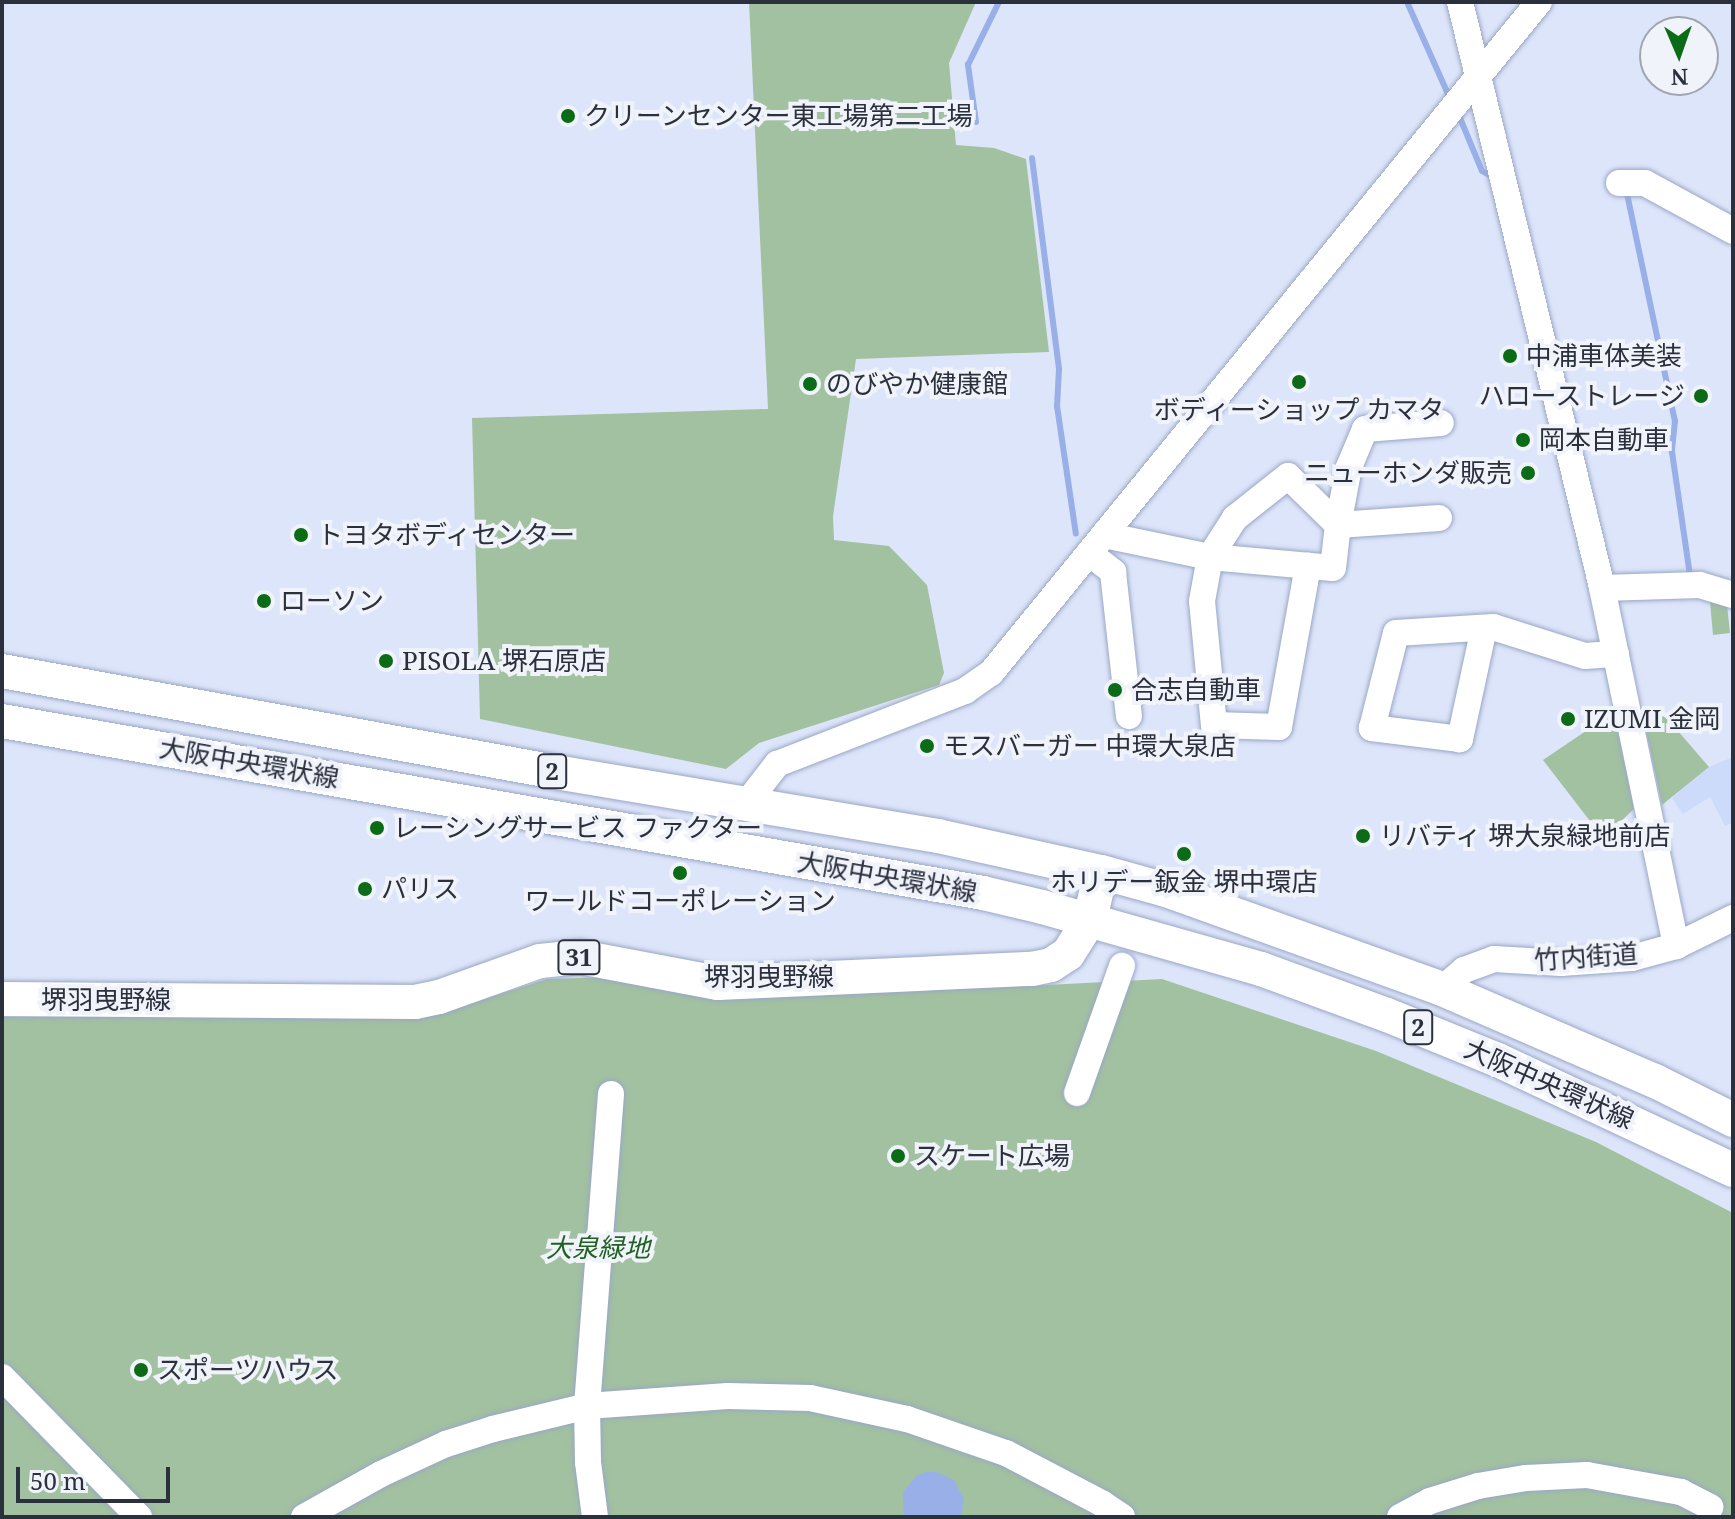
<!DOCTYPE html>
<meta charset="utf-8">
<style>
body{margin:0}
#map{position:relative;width:1735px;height:1519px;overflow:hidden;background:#dde5fa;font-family:"Noto Serif","Noto Sans JP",serif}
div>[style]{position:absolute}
.built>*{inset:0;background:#cddbfb}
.green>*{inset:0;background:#a2c1a0}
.water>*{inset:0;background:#99afe8}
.stream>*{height:6px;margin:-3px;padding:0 3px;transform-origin:3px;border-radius:3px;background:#99afe8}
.roads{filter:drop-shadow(0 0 2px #9aa7c6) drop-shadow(0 0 2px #9aa7c6)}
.minor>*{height:26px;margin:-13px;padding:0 13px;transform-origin:13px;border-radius:13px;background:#fff}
.major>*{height:34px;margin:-17px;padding:0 17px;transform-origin:17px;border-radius:17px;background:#fff}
.dots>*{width:22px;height:22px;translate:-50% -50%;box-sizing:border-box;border:4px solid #f0f3fa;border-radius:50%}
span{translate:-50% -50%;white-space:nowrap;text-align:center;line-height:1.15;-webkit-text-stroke:8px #f0f3fa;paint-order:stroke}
.shield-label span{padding:2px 6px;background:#f0f3fa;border:2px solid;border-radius:6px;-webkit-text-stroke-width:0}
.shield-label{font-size:24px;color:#2b303d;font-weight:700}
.poi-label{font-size:26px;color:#2b303d}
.left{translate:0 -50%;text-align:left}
.right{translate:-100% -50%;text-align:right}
.street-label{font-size:26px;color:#2b303d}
.park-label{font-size:26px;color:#216224;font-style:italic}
.frame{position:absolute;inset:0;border:4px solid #2b303d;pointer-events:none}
.north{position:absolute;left:1639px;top:16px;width:80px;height:80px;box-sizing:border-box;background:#f0f3fa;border:2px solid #a1a5ae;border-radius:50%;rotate:178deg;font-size:22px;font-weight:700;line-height:32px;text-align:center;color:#2b303d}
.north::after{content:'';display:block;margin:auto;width:28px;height:36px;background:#0c6b17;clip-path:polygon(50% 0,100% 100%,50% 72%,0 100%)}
.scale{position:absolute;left:16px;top:1467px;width:154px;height:36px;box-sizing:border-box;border:4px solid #2b303d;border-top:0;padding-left:10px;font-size:24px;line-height:28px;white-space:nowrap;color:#2b303d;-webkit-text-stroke:6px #f0f3fa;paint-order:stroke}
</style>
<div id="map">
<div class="built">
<i style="clip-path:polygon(1733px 757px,1733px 822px,1725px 826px,1710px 797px,1683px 814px,1672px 798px,1709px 767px)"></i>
</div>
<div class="green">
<i style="clip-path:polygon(749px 2px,976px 2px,949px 63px,956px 145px,994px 148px,1026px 159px,1049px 352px,856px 359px,833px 516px,834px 540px,889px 546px,927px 585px,944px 673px,939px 685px,759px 743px,726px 769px,480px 719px,472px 418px,768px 409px)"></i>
<i style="clip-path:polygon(1709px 591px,1726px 596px,1730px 633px,1713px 635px)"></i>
<i style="clip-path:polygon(1614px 712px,1634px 809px,1603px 838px,1543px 760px)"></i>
<i style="clip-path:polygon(1665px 716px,1709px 767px,1662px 805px,1644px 721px)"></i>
<i style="clip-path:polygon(614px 977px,1028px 986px,1162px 979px,1376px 1051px,1596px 1142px,1733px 1213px,1733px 1517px,2px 1517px,2px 1017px,434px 1015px,547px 979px)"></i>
</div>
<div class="water">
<i style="clip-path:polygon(926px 1472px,936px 1472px,954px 1480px,964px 1499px,961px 1517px,904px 1517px,903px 1492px,916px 1476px)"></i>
</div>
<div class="stream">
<i style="left:1407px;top:2px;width:101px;rotate:66deg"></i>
<i style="left:1460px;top:118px;width:57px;rotate:67.5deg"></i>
<i style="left:1482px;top:171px;width:13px;rotate:29deg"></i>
<i style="left:976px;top:122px;width:58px;rotate:-98deg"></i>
<i style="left:968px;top:65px;width:70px;rotate:-63.8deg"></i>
<i style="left:1032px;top:158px;width:213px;rotate:82.7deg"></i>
<i style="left:1059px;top:369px;width:37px;rotate:93deg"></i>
<i style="left:1057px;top:406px;width:129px;rotate:81.6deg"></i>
<i style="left:1626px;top:189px;width:237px;rotate:78.1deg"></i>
<i style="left:1675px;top:421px;width:31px;rotate:96deg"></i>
<i style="left:1672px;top:452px;width:124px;rotate:81.7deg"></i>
</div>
<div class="roads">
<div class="minor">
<i style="left:1460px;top:2px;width:598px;rotate:76.36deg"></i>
<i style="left:1601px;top:583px;width:371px;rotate:78.3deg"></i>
<i style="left:1619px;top:183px;width:26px"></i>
<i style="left:1645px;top:183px;width:100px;rotate:28.6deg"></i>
<i style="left:1439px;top:518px;width:101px;rotate:176deg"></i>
<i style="left:1338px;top:525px;width:59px;rotate:-79.3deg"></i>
<i style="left:1349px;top:467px;width:41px;rotate:-67.2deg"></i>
<i style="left:1365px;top:429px;width:76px;rotate:-4.5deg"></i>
<i style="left:1104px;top:535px;width:108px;rotate:11.7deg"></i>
<i style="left:1210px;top:557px;width:123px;rotate:5.1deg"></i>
<i style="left:1333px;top:568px;width:43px;rotate:-83.4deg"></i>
<i style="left:1338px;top:525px;width:70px;rotate:-135.6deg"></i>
<i style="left:1288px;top:476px;width:68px;rotate:141.6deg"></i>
<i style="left:1235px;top:518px;width:46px;rotate:122.7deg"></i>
<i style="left:1210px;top:557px;width:45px;rotate:100.3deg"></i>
<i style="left:1202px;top:601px;width:125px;rotate:84.5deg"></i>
<i style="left:1214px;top:725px;width:65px;rotate:1.8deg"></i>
<i style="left:1279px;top:727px;width:164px;rotate:-79.8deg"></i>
<i style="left:1089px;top:553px;width:31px;rotate:38deg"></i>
<i style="left:1113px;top:572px;width:145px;rotate:83.7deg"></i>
<i style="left:1602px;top:588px;width:98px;rotate:-1.8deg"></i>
<i style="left:1700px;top:585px;width:34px;rotate:17deg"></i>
<i style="left:1484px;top:628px;width:114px;rotate:102.2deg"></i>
<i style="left:1460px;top:739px;width:89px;rotate:-172.9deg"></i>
<i style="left:1372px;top:728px;width:98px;rotate:-75.8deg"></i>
<i style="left:1396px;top:633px;width:97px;rotate:-3.5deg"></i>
<i style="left:1493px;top:627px;width:96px;rotate:17.5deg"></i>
<i style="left:1585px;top:656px;width:31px;rotate:-4deg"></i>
<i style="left:746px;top:804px;width:51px;rotate:-52.2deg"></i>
<i style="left:777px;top:764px;width:202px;rotate:-21.2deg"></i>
<i style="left:965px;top:691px;width:32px;rotate:-35deg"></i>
<i style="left:991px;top:673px;width:866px;rotate:-50.76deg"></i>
<i style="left:1442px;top:989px;width:29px;rotate:-41deg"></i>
<i style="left:1464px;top:970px;width:32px;rotate:-20deg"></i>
<i style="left:1494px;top:959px;width:67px;rotate:3.4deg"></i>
<i style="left:1561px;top:963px;width:71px;rotate:-4deg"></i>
<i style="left:1632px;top:958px;width:46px;rotate:-15.3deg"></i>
<i style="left:1676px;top:946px;width:64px;rotate:-26.2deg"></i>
<i style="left:1077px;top:1093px;width:135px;rotate:-70.5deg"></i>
<i style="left:2px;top:1377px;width:196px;rotate:45.6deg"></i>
<i style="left:304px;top:1517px;width:88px;rotate:-29.2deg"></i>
<i style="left:381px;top:1474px;width:72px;rotate:-24.8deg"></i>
<i style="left:446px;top:1444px;width:49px;rotate:-17.7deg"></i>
<i style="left:493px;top:1429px;width:97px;rotate:-13.7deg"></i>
<i style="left:587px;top:1406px;width:141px;rotate:-4.1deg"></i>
<i style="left:728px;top:1396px;width:82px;rotate:1.4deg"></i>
<i style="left:810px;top:1398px;width:99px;rotate:12.2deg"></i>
<i style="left:907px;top:1419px;width:105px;rotate:19deg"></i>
<i style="left:1006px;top:1453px;width:110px;rotate:27.7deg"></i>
<i style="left:1103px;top:1504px;width:23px;rotate:34deg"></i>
<i style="left:595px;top:1517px;width:55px;rotate:-97.3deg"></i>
<i style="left:588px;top:1462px;width:56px;rotate:-91deg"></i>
<i style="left:587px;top:1406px;width:313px;rotate:-85.6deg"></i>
<i style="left:1400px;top:1517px;width:34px;rotate:-28deg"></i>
<i style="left:1430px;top:1501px;width:50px;rotate:-17.4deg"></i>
<i style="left:1478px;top:1486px;width:49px;rotate:-9.5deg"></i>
<i style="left:1526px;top:1478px;width:61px;rotate:-2.8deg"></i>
<i style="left:1587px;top:1475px;width:96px;rotate:10.3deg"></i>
<i style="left:1681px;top:1492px;width:33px;rotate:27deg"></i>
</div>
<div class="major">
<i style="left:2px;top:671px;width:557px;rotate:10.34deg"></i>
<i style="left:550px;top:771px;width:393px;rotate:9.5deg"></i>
<i style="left:938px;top:836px;width:167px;rotate:12.5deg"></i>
<i style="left:1101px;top:872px;width:67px;rotate:15.5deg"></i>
<i style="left:1166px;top:890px;width:293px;rotate:19.7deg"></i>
<i style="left:1442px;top:989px;width:232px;rotate:23.4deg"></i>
<i style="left:1655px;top:1081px;width:87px;rotate:26.6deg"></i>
<i style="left:2px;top:721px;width:996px;rotate:9.94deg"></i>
<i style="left:983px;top:893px;width:61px;rotate:13.3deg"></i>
<i style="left:1042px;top:907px;width:228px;rotate:15.8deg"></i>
<i style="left:1261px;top:969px;width:134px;rotate:20.1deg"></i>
<i style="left:1387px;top:1015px;width:120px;rotate:22.1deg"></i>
<i style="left:1498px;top:1060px;width:259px;rotate:25.1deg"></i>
<i style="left:2px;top:999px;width:413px;rotate:0.4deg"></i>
<i style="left:415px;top:1002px;width:25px;rotate:-12deg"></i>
<i style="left:439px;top:997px;width:107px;rotate:-19.6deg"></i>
<i style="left:540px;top:961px;width:40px;rotate:-5.7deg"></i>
<i style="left:580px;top:957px;width:140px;rotate:10.7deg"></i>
<i style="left:718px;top:983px;width:314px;rotate:-2.6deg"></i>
<i style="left:1032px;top:969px;width:19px;rotate:-12deg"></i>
<i style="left:1051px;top:965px;width:20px;rotate:-33deg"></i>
<i style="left:1068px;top:954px;width:41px;rotate:-57.8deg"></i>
<i style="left:1090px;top:919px;width:48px;rotate:-76.8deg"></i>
</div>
</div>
<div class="dots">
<i style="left:568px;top:116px;background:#0c6b17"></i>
<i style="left:1510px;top:356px;background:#0c6b17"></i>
<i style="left:1299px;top:382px;background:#0c6b17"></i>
<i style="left:810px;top:384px;background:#0c6b17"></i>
<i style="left:1701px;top:396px;background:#0c6b17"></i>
<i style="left:1523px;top:440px;background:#0c6b17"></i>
<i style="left:1528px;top:473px;background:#0c6b17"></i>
<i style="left:301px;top:535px;background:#0c6b17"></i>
<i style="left:264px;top:601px;background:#0c6b17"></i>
<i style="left:386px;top:661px;background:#0c6b17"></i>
<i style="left:1115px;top:690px;background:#0c6b17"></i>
<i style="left:1568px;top:719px;background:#0c6b17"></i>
<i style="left:927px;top:746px;background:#0c6b17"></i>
<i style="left:377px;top:828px;background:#0c6b17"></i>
<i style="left:1363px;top:836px;background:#0c6b17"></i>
<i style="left:1184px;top:854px;background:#0c6b17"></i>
<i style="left:680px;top:873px;background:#0c6b17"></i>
<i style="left:365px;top:889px;background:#0c6b17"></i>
<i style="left:898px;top:1156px;background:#0c6b17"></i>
<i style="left:141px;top:1370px;background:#0c6b17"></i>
</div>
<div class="shield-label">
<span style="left:552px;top:771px">2</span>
<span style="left:579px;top:957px">31</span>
<span style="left:1418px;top:1027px">2</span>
</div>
<div class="poi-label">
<span class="left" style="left:584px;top:116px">クリーンセンター東工場第二工場</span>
<span class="left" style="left:1526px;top:356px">中浦車体美装</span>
<span class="left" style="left:826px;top:384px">のびやか健康館</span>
<span class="right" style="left:1685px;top:396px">ハローストレージ</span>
<span style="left:1299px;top:410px">ボディーショップ カマタ</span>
<span class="left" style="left:1539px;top:440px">岡本自動車</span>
<span class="right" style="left:1512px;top:473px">ニューホンダ販売</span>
<span class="left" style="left:317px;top:535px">トヨタボディセンター</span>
<span class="left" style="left:280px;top:601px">ローソン</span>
<span class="left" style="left:402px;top:661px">PISOLA 堺石原店</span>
<span class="left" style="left:1131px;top:690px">合志自動車</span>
<span class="left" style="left:1584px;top:719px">IZUMI 金岡</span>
<span class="left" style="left:943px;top:746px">モスバーガー 中環大泉店</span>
<span class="left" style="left:393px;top:828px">レーシングサービス ファクター</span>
<span class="left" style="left:1379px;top:836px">リバティ 堺大泉緑地前店</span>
<span style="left:1184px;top:882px">ホリデー鈑金 堺中環店</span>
<span class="left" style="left:381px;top:889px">パリス</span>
<span style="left:680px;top:901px">ワールドコーポレーション</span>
<span class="left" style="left:914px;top:1156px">スケート広場</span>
<span class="left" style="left:157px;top:1370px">スポーツハウス</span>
</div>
<div class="street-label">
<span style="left:249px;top:763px;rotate:10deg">大阪中央環状線</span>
<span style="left:887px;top:877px;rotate:10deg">大阪中央環状線</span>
<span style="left:1586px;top:957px;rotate:-4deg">竹内街道</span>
<span style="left:769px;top:977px">堺羽曳野線</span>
<span style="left:106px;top:1000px">堺羽曳野線</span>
<span style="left:1549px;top:1084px;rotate:24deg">大阪中央環状線</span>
</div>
<div class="park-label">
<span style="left:598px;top:1248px">大泉緑地</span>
</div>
<div class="frame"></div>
<div class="north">N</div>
<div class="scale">50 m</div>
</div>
